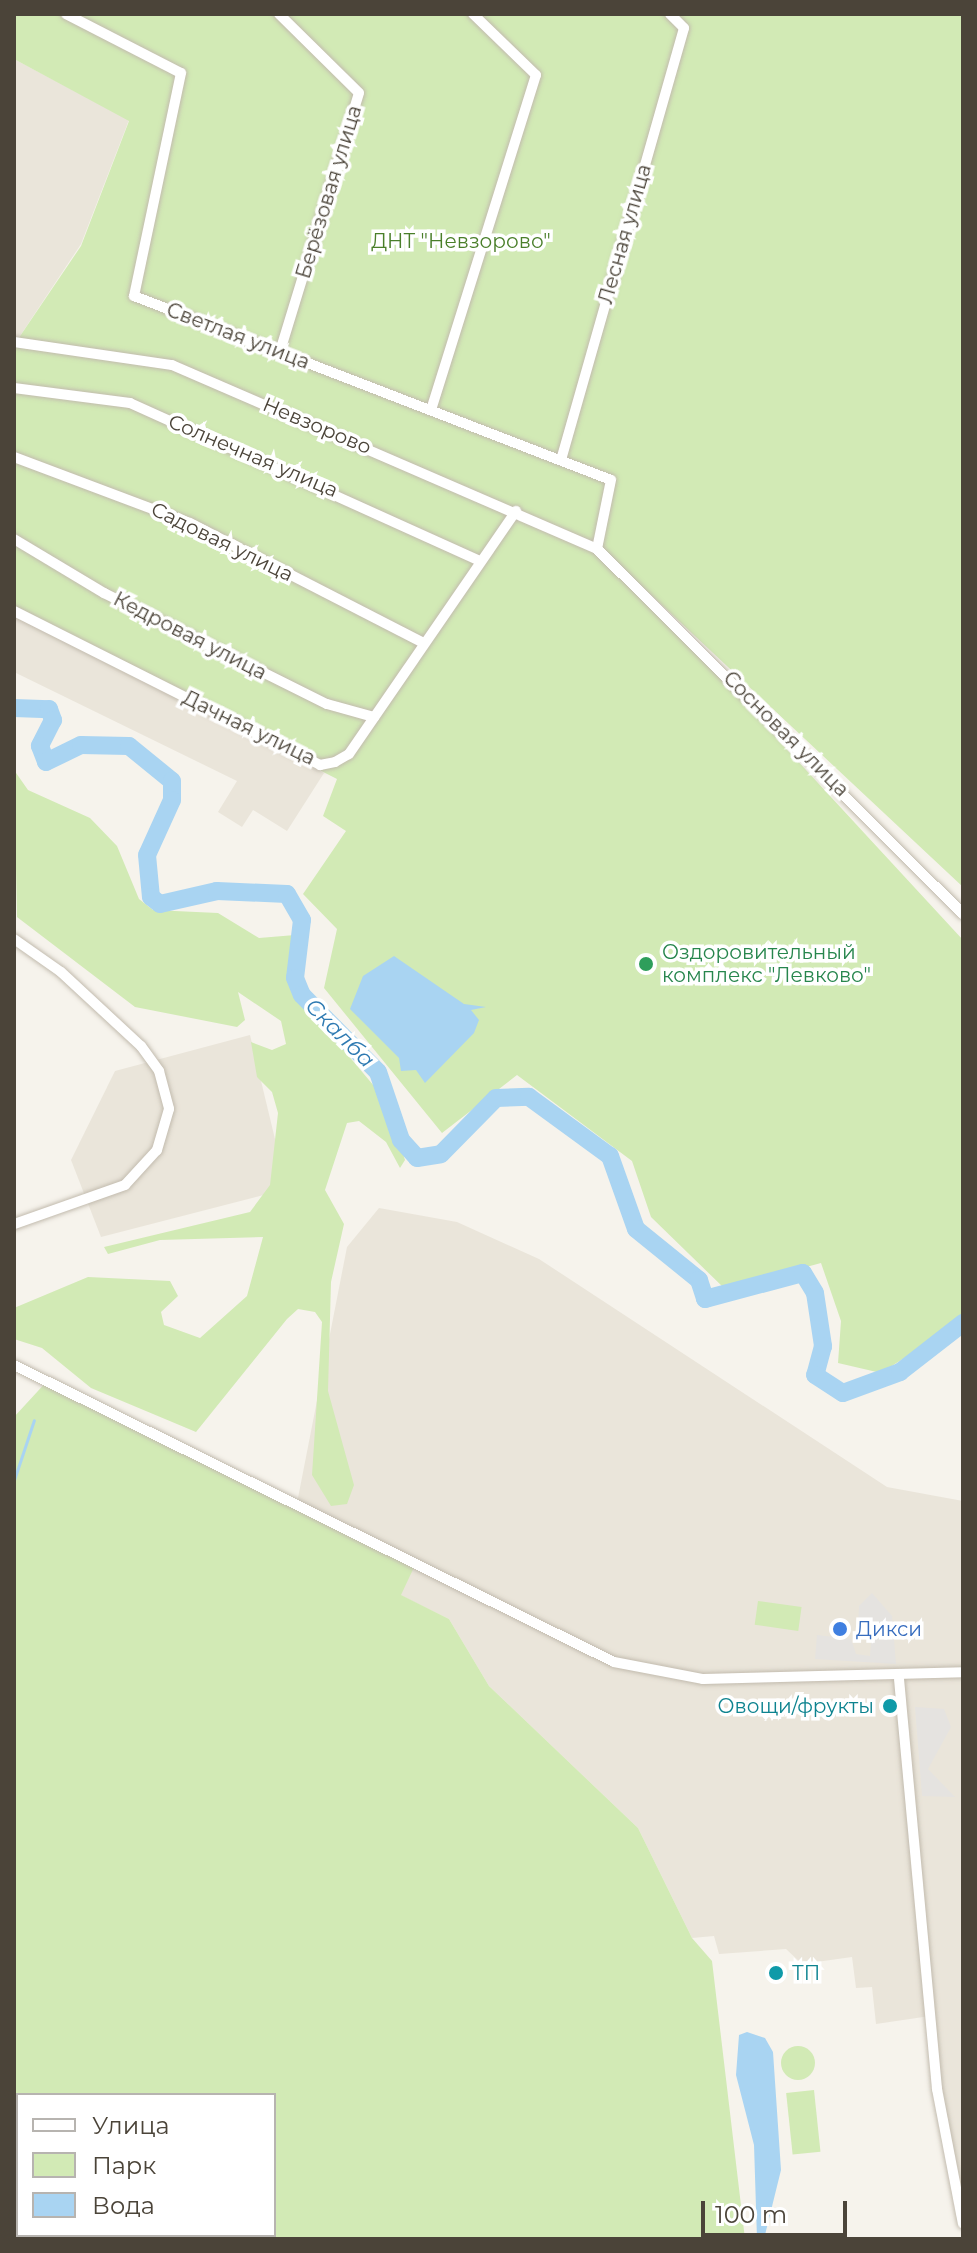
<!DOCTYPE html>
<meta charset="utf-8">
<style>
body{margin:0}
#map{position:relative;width:977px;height:2253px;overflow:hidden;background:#f6f3ec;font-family:Montserrat,sans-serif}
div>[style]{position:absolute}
.residential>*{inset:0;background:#eae5da}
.green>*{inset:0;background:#d2eab5;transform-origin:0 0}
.round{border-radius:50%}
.parking>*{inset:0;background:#e5e3e0}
.water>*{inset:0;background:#a9d4f2}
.stream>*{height:3px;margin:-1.5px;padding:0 1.5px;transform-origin:1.5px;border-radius:1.5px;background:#a9d4f2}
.river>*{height:18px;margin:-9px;padding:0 9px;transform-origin:9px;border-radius:9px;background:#a9d4f2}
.roads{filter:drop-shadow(0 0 2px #c2bbae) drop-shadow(0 0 2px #c2bbae)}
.minor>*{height:10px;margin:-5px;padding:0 5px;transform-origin:5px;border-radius:5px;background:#fff}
.dots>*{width:22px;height:22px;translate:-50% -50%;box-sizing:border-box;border:4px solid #fff;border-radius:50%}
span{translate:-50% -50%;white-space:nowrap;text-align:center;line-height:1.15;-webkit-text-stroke:7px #fff;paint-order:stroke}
.street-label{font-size:20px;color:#4b4439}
.park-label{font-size:20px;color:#4a7f2a}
.leisure-label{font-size:20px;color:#27864d}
.left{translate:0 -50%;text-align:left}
.shop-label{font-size:20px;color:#366cbe}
.culture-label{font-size:20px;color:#0d838f}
.right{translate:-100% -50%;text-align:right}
.water-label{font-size:22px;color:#2e7ab2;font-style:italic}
.frame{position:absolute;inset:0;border:16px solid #4b4439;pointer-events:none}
.legend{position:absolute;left:16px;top:2093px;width:260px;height:144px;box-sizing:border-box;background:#fff;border:2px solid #b7b4b0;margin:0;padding:10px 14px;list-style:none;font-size:24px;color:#4b4439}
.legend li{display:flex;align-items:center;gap:16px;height:40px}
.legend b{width:40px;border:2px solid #b7b4b0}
.scale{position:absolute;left:701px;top:2201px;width:146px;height:36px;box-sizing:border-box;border:4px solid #4b4439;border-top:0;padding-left:10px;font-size:24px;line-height:28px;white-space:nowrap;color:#4b4439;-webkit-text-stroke:6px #fff;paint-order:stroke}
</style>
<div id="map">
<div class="residential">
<i style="clip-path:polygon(14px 59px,129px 120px,81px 244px,14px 345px)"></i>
<i style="clip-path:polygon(14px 615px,324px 773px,287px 831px,253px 810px,242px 827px,218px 812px,237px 781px,14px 672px)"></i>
<i style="clip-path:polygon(250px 1035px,287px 1189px,101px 1237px,71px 1160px,115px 1071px)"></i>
<i style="clip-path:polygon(379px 1208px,457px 1222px,539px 1259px,887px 1487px,963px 1501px,963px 2224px,930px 2016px,876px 2024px,872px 1987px,856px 1988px,852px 1957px,802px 1964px,786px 1949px,719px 1954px,714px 1936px,692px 1938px,638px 1828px,489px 1686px,449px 1619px,400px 1595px,297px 1503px,347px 1247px)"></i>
</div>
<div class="green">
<i style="clip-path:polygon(14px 14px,963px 14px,963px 887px,601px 548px,963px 940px,963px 1320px,881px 1373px,838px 1363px,841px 1321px,821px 1263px,725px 1289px,651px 1217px,632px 1161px,517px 1075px,442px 1133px,324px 988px,337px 929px,303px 894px,346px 831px,323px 816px,337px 779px,14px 614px,14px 345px,81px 246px,129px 121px,14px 59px)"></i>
<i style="clip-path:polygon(14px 770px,28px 790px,90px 818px,117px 846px,139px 899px,153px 910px,218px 913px,259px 938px,295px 935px,288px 984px,385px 1099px,405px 1160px,400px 1168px,386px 1142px,359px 1121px,347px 1123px,325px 1190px,344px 1224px,331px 1282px,328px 1391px,354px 1485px,347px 1504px,331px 1506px,312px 1475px,322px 1322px,315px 1312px,298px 1309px,287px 1319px,196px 1432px,91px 1388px,42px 1348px,14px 1339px,14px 1308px,88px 1277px,170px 1281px,178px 1296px,161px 1312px,164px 1325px,200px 1338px,247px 1296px,263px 1237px,160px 1240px,108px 1254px,104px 1247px,250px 1212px,270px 1185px,278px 1113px,272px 1092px,257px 1077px,251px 1042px,272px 1050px,286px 1044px,281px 1021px,238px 992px,245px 1020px,237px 1027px,135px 1007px,17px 917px)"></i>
<i style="clip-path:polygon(evenodd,49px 1379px,416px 1563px,401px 1595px,449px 1619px,489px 1686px,638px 1828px,692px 1938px,712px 1961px,745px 2239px,14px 2239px,14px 1417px,49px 1379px,18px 2095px,274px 2095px,274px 2235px,18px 2235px,18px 2095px)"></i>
<i style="left:758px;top:1601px;width:44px;height:24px;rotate:8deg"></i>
<i class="round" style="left:781px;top:2046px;width:34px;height:34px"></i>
<i style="left:814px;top:2090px;width:62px;height:28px;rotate:84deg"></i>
</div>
<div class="parking">
<i style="clip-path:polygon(872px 1593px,892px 1616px,896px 1664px,815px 1659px,817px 1635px,851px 1639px,856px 1654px,870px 1656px,872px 1631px,858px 1630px,859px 1606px)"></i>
<i style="clip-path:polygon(915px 1707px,944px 1709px,951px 1727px,928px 1769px,955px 1797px,922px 1796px)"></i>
</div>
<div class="water">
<i style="clip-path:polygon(394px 956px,464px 1004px,486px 1007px,471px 1010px,479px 1020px,474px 1033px,425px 1083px,416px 1070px,401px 1071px,399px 1058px,350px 1009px,363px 976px)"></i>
<i style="clip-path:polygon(747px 2032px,765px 2038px,773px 2052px,781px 2170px,764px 2239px,757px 2239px,754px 2145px,736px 2075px,739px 2035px)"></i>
</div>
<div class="stream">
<i style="left:14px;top:1480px;width:63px;rotate:-71.6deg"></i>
</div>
<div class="river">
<i style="left:14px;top:708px;width:35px;rotate:2deg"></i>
<i style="left:49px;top:709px;width:12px;rotate:70deg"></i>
<i style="left:53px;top:720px;width:29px;rotate:117deg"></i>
<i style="left:40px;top:746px;width:17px;rotate:69deg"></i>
<i style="left:46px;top:762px;width:39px;rotate:-26deg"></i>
<i style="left:81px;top:745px;width:48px;rotate:1.2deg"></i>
<i style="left:129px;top:746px;width:55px;rotate:39.1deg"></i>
<i style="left:172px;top:781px;width:19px;rotate:90deg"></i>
<i style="left:172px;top:800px;width:60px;rotate:114.4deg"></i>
<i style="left:147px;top:855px;width:42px;rotate:84.6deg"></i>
<i style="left:151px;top:897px;width:11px;rotate:38deg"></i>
<i style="left:160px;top:904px;width:58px;rotate:-12.8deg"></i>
<i style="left:217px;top:891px;width:70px;rotate:2.5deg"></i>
<i style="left:287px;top:894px;width:30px;rotate:60deg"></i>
<i style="left:302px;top:920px;width:58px;rotate:96.9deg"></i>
<i style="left:295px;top:978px;width:18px;rotate:68deg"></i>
<i style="left:302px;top:995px;width:108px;rotate:45.4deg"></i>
<i style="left:378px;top:1072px;width:72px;rotate:71.3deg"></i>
<i style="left:401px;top:1140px;width:24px;rotate:48deg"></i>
<i style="left:417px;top:1158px;width:24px;rotate:-9deg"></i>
<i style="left:441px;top:1154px;width:78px;rotate:-45.5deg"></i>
<i style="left:496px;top:1098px;width:33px;rotate:-2deg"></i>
<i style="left:529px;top:1097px;width:100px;rotate:36.1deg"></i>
<i style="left:610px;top:1156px;width:77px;rotate:70.4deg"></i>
<i style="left:636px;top:1229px;width:81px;rotate:39deg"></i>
<i style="left:699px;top:1280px;width:20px;rotate:72deg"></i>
<i style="left:705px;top:1299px;width:101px;rotate:-14.9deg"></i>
<i style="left:803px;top:1273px;width:23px;rotate:59deg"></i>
<i style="left:815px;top:1293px;width:54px;rotate:81.4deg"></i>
<i style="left:823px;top:1346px;width:30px;rotate:105deg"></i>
<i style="left:815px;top:1375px;width:33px;rotate:33deg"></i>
<i style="left:843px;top:1393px;width:61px;rotate:-20.2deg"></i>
<i style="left:900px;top:1372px;width:80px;rotate:-37.9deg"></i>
</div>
<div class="roads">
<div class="minor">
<i style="left:66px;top:14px;width:129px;rotate:27.2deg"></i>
<i style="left:181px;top:73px;width:228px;rotate:101.9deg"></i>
<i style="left:134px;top:296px;width:511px;rotate:21.09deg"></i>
<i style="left:611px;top:480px;width:70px;rotate:101.5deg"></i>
<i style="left:279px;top:14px;width:112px;rotate:44.6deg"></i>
<i style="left:359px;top:93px;width:271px;rotate:107deg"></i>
<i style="left:14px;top:342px;width:160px;rotate:8.3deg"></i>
<i style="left:172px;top:365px;width:463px;rotate:23.4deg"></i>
<i style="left:597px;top:549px;width:517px;rotate:44.92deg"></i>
<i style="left:14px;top:388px;width:117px;rotate:7.4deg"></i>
<i style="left:130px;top:403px;width:384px;rotate:24.3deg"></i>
<i style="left:431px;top:410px;width:351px;rotate:-72.6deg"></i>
<i style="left:536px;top:75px;width:88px;rotate:-135.9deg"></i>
<i style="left:14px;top:457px;width:188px;rotate:20.6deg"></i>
<i style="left:190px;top:523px;width:262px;rotate:27.2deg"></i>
<i style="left:561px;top:460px;width:449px;rotate:-74.1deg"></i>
<i style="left:684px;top:28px;width:20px;rotate:-135deg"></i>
<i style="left:14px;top:539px;width:105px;rotate:31deg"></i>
<i style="left:104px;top:593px;width:249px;rotate:26.5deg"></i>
<i style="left:327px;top:704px;width:49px;rotate:15.5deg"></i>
<i style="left:14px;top:611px;width:343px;rotate:26.7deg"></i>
<i style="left:320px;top:765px;width:15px;rotate:-11deg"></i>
<i style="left:335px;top:762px;width:16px;rotate:-30deg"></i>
<i style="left:349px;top:754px;width:295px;rotate:-55.5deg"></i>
<i style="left:14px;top:939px;width:57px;rotate:35.1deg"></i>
<i style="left:61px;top:972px;width:109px;rotate:42.8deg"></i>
<i style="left:141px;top:1046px;width:31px;rotate:54deg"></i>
<i style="left:159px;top:1071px;width:39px;rotate:75deg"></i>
<i style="left:169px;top:1109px;width:43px;rotate:106.3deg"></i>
<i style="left:157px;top:1150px;width:47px;rotate:132.4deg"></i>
<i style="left:125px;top:1185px;width:118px;rotate:160.6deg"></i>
<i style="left:14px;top:1365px;width:669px;rotate:26.34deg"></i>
<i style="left:614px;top:1662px;width:91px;rotate:10.8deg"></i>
<i style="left:703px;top:1679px;width:260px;rotate:-1.5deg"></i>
<i style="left:899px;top:1679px;width:412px;rotate:84.7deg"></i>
<i style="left:937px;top:2089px;width:137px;rotate:79.1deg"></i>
</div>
</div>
<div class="dots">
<i style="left:646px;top:964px;background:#2e9e5b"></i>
<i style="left:840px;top:1629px;background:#3f7fe0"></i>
<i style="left:890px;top:1706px;background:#0f9aa8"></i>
<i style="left:776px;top:1973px;background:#0f9aa8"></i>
</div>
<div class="street-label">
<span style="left:329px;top:192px;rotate:-73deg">Берёзовая улица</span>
<span style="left:625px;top:234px;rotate:-74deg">Лесная улица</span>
<span style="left:238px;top:336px;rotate:21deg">Светлая улица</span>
<span style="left:317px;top:426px;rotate:23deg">Невзорово</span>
<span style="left:253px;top:456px;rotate:23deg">Солнечная улица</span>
<span style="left:222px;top:542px;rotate:26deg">Садовая улица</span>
<span style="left:190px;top:636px;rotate:27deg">Кедровая улица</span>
<span style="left:249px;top:728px;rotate:26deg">Дачная улица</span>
<span style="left:786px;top:734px;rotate:45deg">Сосновая улица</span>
</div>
<div class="park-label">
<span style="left:461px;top:241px">ДНТ "Невзорово"</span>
</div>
<div class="leisure-label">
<span class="left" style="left:662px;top:964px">Оздоровительный<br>комплекс "Левково"</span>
</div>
<div class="shop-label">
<span class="left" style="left:856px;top:1629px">Дикси</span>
</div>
<div class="culture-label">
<span class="right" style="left:874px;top:1706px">Овощи/фрукты</span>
<span class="left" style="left:792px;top:1973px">ТП</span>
</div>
<div class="water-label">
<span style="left:340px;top:1033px;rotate:45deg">Скалба</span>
</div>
<div class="frame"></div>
<ul class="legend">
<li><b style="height:10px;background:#fff"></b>Улица</li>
<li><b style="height:22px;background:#d2eab5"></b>Парк</li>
<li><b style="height:22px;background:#a9d4f2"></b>Вода</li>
</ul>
<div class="scale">100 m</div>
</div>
